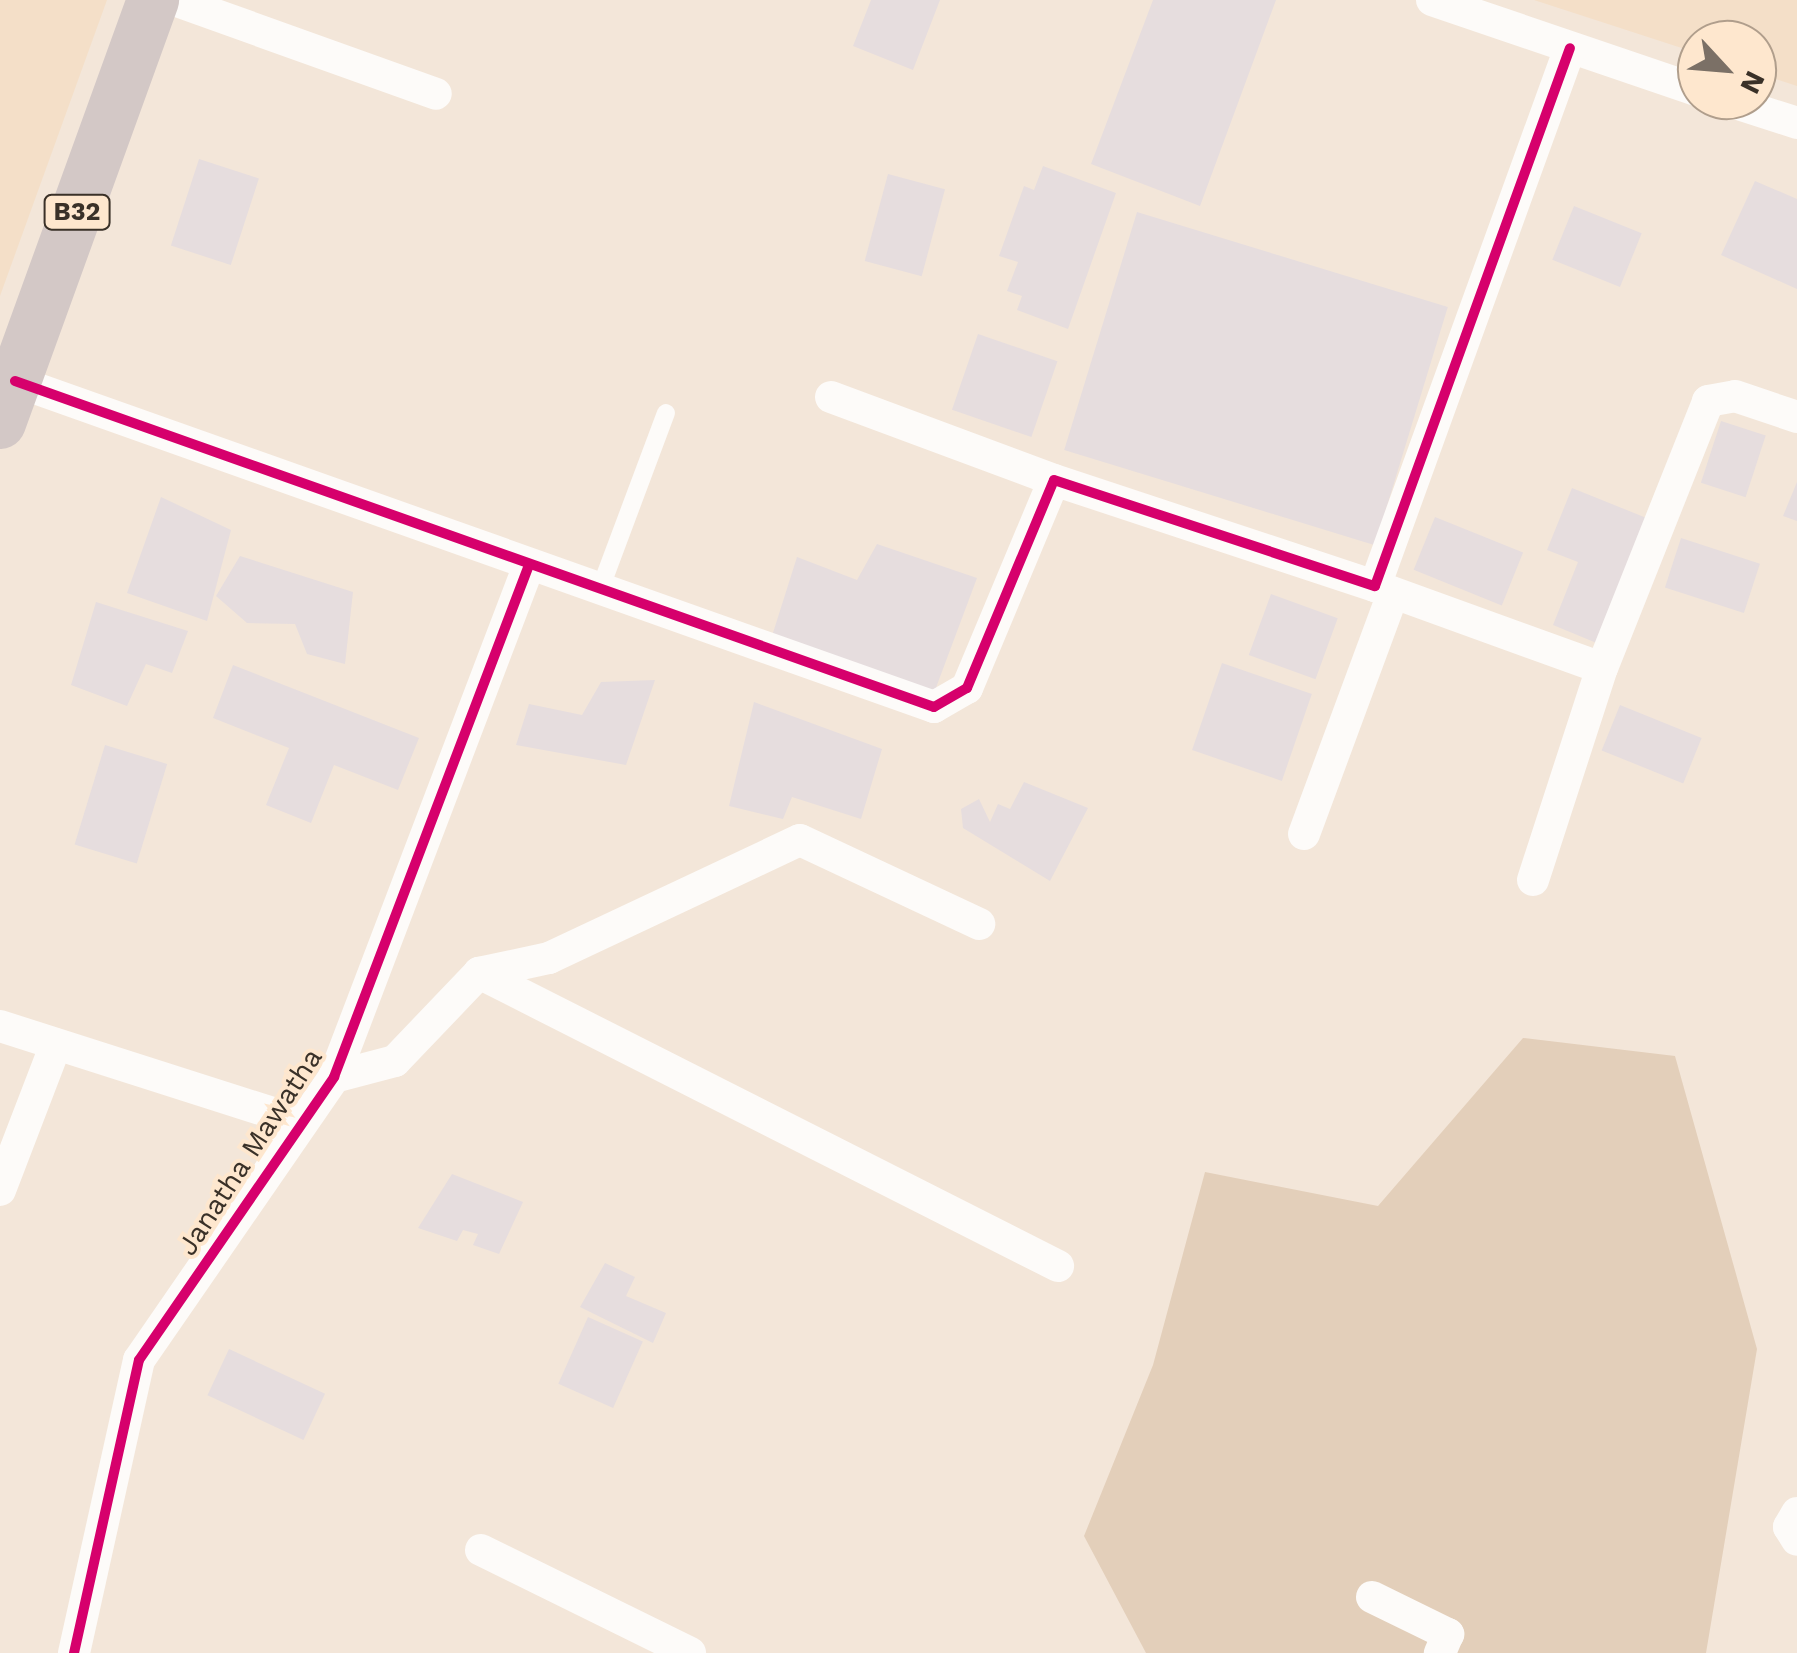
<!DOCTYPE html>
<style>
body{margin:0}
#map{position:relative;width:1797px;height:1653px;overflow:hidden;background:#f3e6d9;font-family:"Work Sans",sans-serif}
div>[style]{position:absolute}
.built>*{inset:0;background:#f4dfc8}
.green>*{inset:0;background:#e3cfba}
.building>*{inset:0;background:#e6ddde;transform-origin:0 0}
.service>*{height:18px;margin:-9px;padding:0 9px;transform-origin:9px;border-radius:9px;background:#fdfbf9}
.minor>*{height:32px;margin:-16px;padding:0 16px;transform-origin:16px;border-radius:16px;background:#fdfbf9}
.primary>*{height:52px;margin:-26px;padding:0 26px;transform-origin:26px;border-radius:26px;background:#d3c8c6}
.cycleway>*{height:10px;margin:-5px;padding:0 5px;transform-origin:5px;border-radius:5px;background:#d6006c}
span{translate:-50% -50%;white-space:nowrap;text-align:center;line-height:1.15;-webkit-text-stroke:8px #fee7ce;paint-order:stroke}
.shield-label span{padding:2px 8px;background:#fee7ce;border:2px solid;border-radius:8px;-webkit-text-stroke-width:0}
.shield-label{font-size:25px;color:#3a3128;font-weight:700}
.street-label{font-size:28px;color:#3a3128}
.north{position:absolute;left:1677px;top:20px;width:100px;height:100px;box-sizing:border-box;background:#fee7ce;border:2px solid #b09e8c;border-radius:50%;rotate:116deg;font-size:28px;font-weight:700;line-height:40px;text-align:center;color:#3a3128}
.north::after{content:'';display:block;margin:auto;width:35px;height:45px;background:#7b7066;clip-path:polygon(50% 0,100% 100%,50% 72%,0 100%)}
</style>
<div id="map">
<div class="built">
<i style="clip-path:polygon(0 0,107px 0,0 296px)"></i>
<i style="clip-path:polygon(1534px 0,1797px 0,1797px 86px,1757px 73px,1757px 40px,1697px 40px,1697px 53px)"></i>
</div>
<div class="green">
<i style="clip-path:polygon(1523px 1038px,1675px 1056px,1757px 1349px,1706px 1653px,1146px 1653px,1084px 1536px,1153px 1365px,1205px 1172px,1378px 1206px)"></i>
</div>
<div class="building">
<i style="clip-path:polygon(871px 0,940px 0,913px 70px,853px 46px)"></i>
<i style="clip-path:polygon(1153px 0,1276px 0,1200px 206px,1091px 164px)"></i>
<i style="left:199px;top:159px;width:63px;height:91px;rotate:18deg"></i>
<i style="clip-path:polygon(1043px 166px,1116px 193px,1068px 329px,1017px 310px,1022px 296px,1007px 291px,1018px 262px,999px 256px,1024px 186px,1034px 190px)"></i>
<i style="left:888px;top:174px;width:59px;height:90px;rotate:15deg"></i>
<i style="clip-path:polygon(1755px 181px,1797px 199px,1797px 289px,1721px 255px)"></i>
<i style="left:1574px;top:206px;width:73px;height:58px;rotate:22deg"></i>
<i style="left:1137px;top:212px;width:325px;height:249px;rotate:17deg"></i>
<i style="left:978px;top:334px;width:84px;height:80px;rotate:19deg"></i>
<i style="left:1721px;top:421px;width:47px;height:65px;rotate:18deg"></i>
<i style="clip-path:polygon(1797px 482px,1797px 521px,1783px 516px)"></i>
<i style="clip-path:polygon(1572px 488px,1649px 519px,1599px 644px,1553px 625px,1578px 562px,1547px 550px)"></i>
<i style="clip-path:polygon(161px 497px,231px 530px,207px 621px,127px 593px)"></i>
<i style="left:1435px;top:517px;width:95px;height:57px;rotate:22deg"></i>
<i style="left:1681px;top:538px;width:83px;height:52px;rotate:18deg"></i>
<i style="clip-path:polygon(877px 544px,977px 578px,934px 693px,772px 636px,797px 557px,857px 580px)"></i>
<i style="clip-path:polygon(240px 556px,353px 592px,345px 664px,307px 654px,295px 624px,247px 623px,216px 596px)"></i>
<i style="left:1271px;top:594px;width:71px;height:65px;rotate:20deg"></i>
<i style="clip-path:polygon(96px 602px,188px 631px,172px 673px,146px 664px,127px 706px,71px 685px)"></i>
<i style="left:1222px;top:663px;width:95px;height:92px;rotate:19deg"></i>
<i style="clip-path:polygon(233px 665px,419px 738px,398px 790px,334px 765px,311px 823px,266px 805px,289px 748px,213px 718px)"></i>
<i style="clip-path:polygon(655px 680px,626px 765px,516px 745px,529px 704px,582px 715px,601px 682px)"></i>
<i style="clip-path:polygon(754px 702px,882px 749px,861px 819px,792px 797px,783px 819px,729px 806px)"></i>
<i style="left:1620px;top:705px;width:88px;height:49px;rotate:22deg"></i>
<i style="left:105px;top:745px;width:65px;height:104px;rotate:17deg"></i>
<i style="clip-path:polygon(1024px 782px,1088px 808px,1050px 881px,963px 828px,961px 809px,979px 799px,990px 822px,998px 804px,1010px 809px)"></i>
<i style="clip-path:polygon(452px 1174px,523px 1202px,499px 1254px,473px 1245px,478px 1234px,463px 1230px,457px 1241px,418px 1228px)"></i>
<i style="clip-path:polygon(605px 1263px,635px 1277px,626px 1296px,666px 1313px,653px 1343px,580px 1307px)"></i>
<i style="left:588px;top:1317px;width:60px;height:73px;rotate:24deg"></i>
<i style="left:229px;top:1349px;width:106px;height:51px;rotate:25deg"></i>
</div>
<div class="service">
<i style="left:599px;top:592px;width:191px;rotate:-69.5deg"></i>
</div>
<div class="minor">
<i style="left:174px;top:0;width:278px;rotate:19.7deg"></i>
<i style="left:1432px;top:0;width:280px;rotate:18.8deg"></i>
<i style="left:1726px;top:100px;width:75px;rotate:17.9deg"></i>
<i style="left:15px;top:381px;width:975px;rotate:19.53deg"></i>
<i style="left:934px;top:707px;width:38px;rotate:-30deg"></i>
<i style="left:967px;top:688px;width:225px;rotate:-67.3deg"></i>
<i style="left:1054px;top:480px;width:338px;rotate:18.3deg"></i>
<i style="left:1375px;top:586px;width:572px;rotate:-70.08deg"></i>
<i style="left:831px;top:397px;width:238px;rotate:20.4deg"></i>
<i style="left:1375px;top:586px;width:241px;rotate:19.9deg"></i>
<i style="left:1304px;top:834px;width:257px;rotate:-69.7deg"></i>
<i style="left:1533px;top:880px;width:223px;rotate:-72deg"></i>
<i style="left:1602px;top:668px;width:287px;rotate:-68.3deg"></i>
<i style="left:1708px;top:401px;width:27px;rotate:-10deg"></i>
<i style="left:1735px;top:396px;width:65px;rotate:18.7deg"></i>
<i style="left:479px;top:973px;width:649px;rotate:26.84deg"></i>
<i style="left:0;top:1026px;width:316px;rotate:17.7deg"></i>
<i style="left:334px;top:1077px;width:63px;rotate:-14.7deg"></i>
<i style="left:395px;top:1061px;width:122px;rotate:-46.3deg"></i>
<i style="left:479px;top:973px;width:72px;rotate:-12.1deg"></i>
<i style="left:549px;top:958px;width:277px;rotate:-25.2deg"></i>
<i style="left:800px;top:840px;width:198px;rotate:25.1deg"></i>
<i style="left:0;top:1190px;width:156px;rotate:-69deg"></i>
<i style="left:1797px;top:1513px;width:16px;rotate:120deg"></i>
<i style="left:1789px;top:1527px;width:15px;rotate:58deg"></i>
<i style="left:481px;top:1550px;width:233px;rotate:26.2deg"></i>
<i style="left:1372px;top:1597px;width:85px;rotate:26deg"></i>
<i style="left:1448px;top:1634px;width:21px;rotate:113deg"></i>
<i style="left:74px;top:1653px;width:300px;rotate:-77.5deg"></i>
<i style="left:139px;top:1360px;width:344px;rotate:-55.4deg"></i>
<i style="left:334px;top:1077px;width:548px;rotate:-69.15deg"></i>
</div>
<div class="primary">
<i style="left:0;top:423px;width:450px;rotate:-70.1deg"></i>
</div>
<div class="cycleway">
<i style="left:15px;top:381px;width:975px;rotate:19.53deg"></i>
<i style="left:934px;top:707px;width:38px;rotate:-30deg"></i>
<i style="left:967px;top:688px;width:225px;rotate:-67.3deg"></i>
<i style="left:1054px;top:480px;width:338px;rotate:18.3deg"></i>
<i style="left:1375px;top:586px;width:572px;rotate:-70.08deg"></i>
<i style="left:74px;top:1653px;width:300px;rotate:-77.5deg"></i>
<i style="left:139px;top:1360px;width:344px;rotate:-55.4deg"></i>
<i style="left:334px;top:1077px;width:548px;rotate:-69.15deg"></i>
</div>
<div class="shield-label">
<span style="left:77px;top:212px">B32</span>
</div>
<div class="street-label">
<span style="left:250px;top:1152px;rotate:-57deg">Janatha Mawatha</span>
</div>
<div class="north">N</div>
</div>
